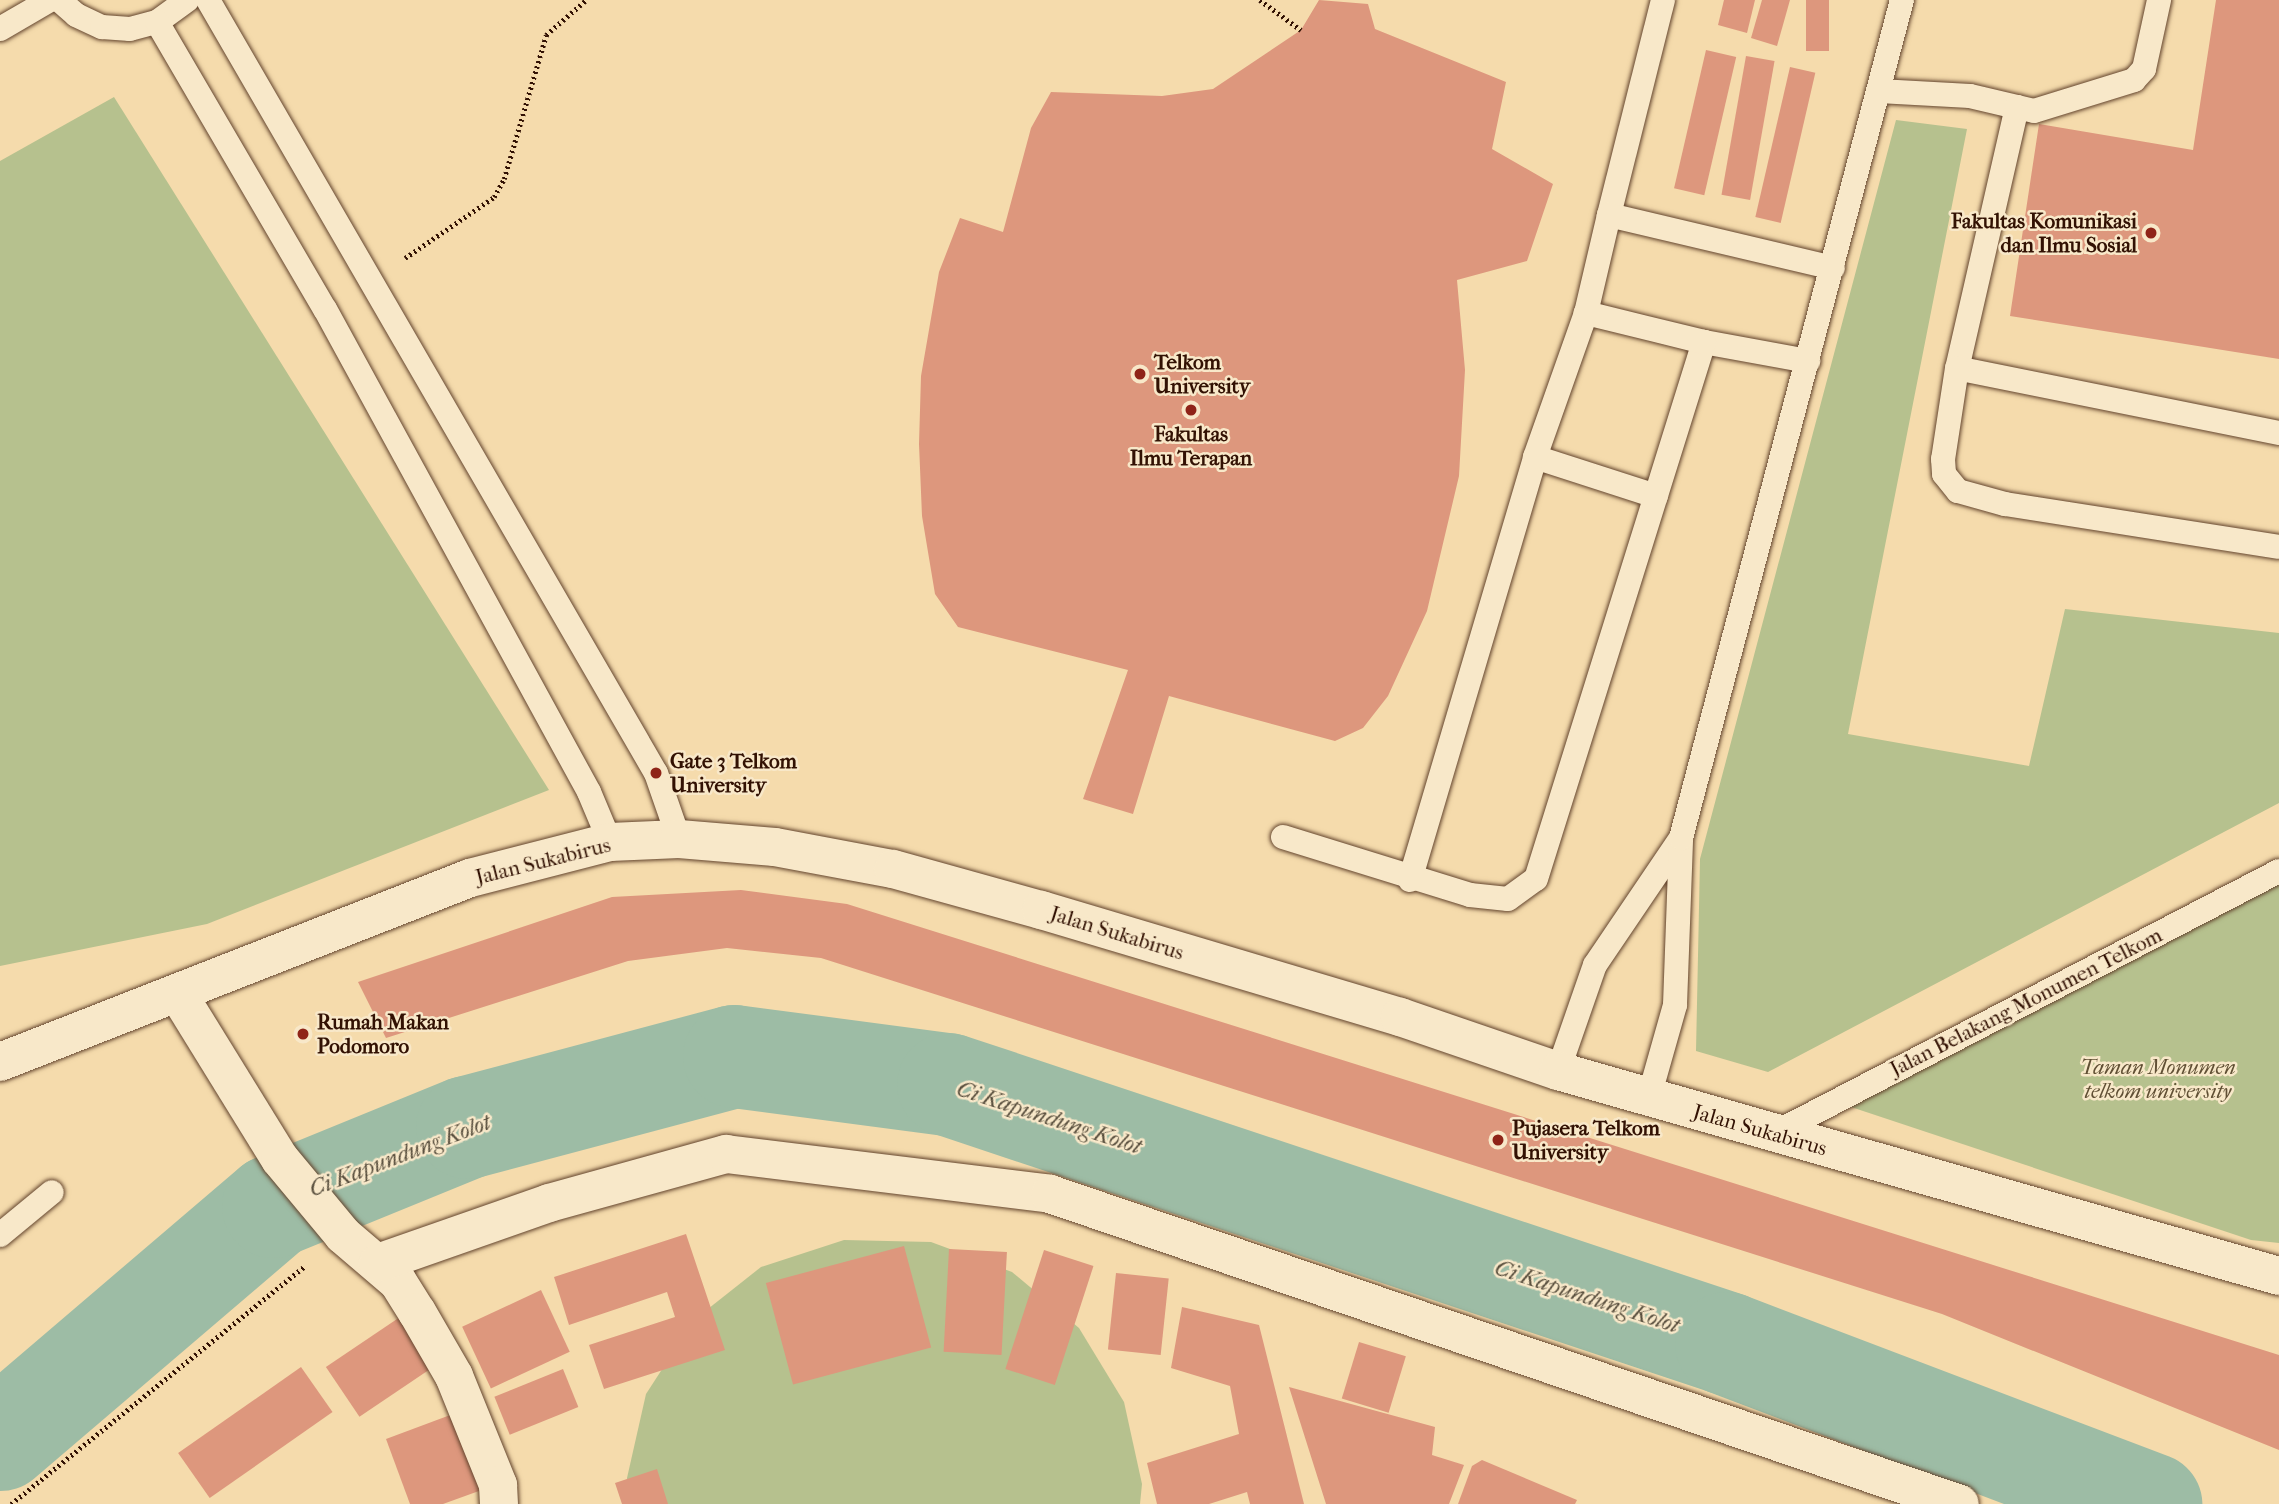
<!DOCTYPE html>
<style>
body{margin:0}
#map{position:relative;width:2279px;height:1504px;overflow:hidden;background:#f5dbac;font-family:"IM FELL French Canon",serif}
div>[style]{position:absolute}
.green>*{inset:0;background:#b6c18e}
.river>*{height:103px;margin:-51.5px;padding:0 51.5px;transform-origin:51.5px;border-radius:51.5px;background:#9dbca5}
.building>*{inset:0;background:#dd977d;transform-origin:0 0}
.path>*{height:4.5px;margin-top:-2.25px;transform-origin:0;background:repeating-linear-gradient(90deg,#321103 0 2px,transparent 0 5.5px)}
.roads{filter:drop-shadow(0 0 2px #63442d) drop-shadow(0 0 2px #63442d)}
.lane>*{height:24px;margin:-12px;padding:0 12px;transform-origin:12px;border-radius:12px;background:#f8e8c9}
.street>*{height:38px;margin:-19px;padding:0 19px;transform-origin:19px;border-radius:19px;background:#f8e8c9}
.secondary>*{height:38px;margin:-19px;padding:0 19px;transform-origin:19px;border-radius:19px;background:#f8e8c9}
.dots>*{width:19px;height:19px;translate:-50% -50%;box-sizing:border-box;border:4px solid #f8e8c9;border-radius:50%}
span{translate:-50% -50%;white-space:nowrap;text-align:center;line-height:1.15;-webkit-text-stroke:5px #f8e8c9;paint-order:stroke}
.poi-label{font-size:21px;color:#321103;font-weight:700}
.right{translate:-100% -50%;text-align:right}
.left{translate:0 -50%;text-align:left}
.street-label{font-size:21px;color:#321103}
.park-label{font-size:21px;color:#604f34;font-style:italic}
.water-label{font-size:23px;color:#574d3c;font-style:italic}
</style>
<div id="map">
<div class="green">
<i style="clip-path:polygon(114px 97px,549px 790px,207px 924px,0 966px,0 161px)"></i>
<i style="clip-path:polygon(1896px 120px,1967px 129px,1848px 734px,2029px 766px,2065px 609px,2279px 633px,2279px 803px,1768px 1072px,1696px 1051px,1700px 859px)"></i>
<i style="clip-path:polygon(2279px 879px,2279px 1243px,2251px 1240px,1845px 1105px)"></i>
<i style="clip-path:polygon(844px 1240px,931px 1242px,1012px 1272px,1079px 1328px,1124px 1402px,1142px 1484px,1140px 1504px,630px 1504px,627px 1478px,646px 1394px,694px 1320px,761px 1267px)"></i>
</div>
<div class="river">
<i style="left:0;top:1439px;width:359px;rotate:-40.5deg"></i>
<i style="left:273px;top:1206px;width:209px;rotate:-22.2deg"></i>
<i style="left:467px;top:1127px;width:276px;rotate:-14.9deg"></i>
<i style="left:734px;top:1056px;width:216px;rotate:7.5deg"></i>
<i style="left:948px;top:1084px;width:820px;rotate:18.41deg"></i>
<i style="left:1726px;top:1343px;width:454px;rotate:20.8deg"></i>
</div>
<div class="building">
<i style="clip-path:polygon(1319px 0,1368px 4px,1375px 29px,1506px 82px,1492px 149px,1553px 184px,1527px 261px,1457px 280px,1465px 370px,1459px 476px,1427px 611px,1388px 696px,1363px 728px,1335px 741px,1169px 696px,1133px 814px,1083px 799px,1128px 670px,958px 627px,935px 594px,922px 516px,919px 444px,921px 376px,939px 272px,960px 218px,1003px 232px,1031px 128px,1051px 92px,1162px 96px,1213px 89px,1301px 30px)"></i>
<i style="clip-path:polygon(1724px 0,1755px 0,1747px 33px,1718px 25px)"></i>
<i style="clip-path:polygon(1762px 0,1790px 0,1777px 46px,1751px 38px)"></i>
<i style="left:1806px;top:0;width:23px;height:51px"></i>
<i style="clip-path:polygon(2216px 0,2279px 0,2279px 359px,2010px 316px,2039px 124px,2193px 150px)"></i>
<i style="left:1706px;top:50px;width:31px;height:142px;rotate:13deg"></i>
<i style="left:1746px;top:56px;width:29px;height:141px;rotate:10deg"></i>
<i style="left:1790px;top:67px;width:26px;height:154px;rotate:13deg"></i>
<i style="clip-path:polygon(741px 890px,847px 904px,2279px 1355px,2279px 1450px,1942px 1314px,821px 958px,727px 948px,628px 961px,386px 1038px,358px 982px,612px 897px)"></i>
<i style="clip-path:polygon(686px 1234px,725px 1350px,604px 1389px,589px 1345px,675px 1317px,667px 1292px,569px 1325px,554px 1277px)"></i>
<i style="left:904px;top:1246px;width:105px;height:143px;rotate:75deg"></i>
<i style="left:949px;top:1249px;width:58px;height:103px;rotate:3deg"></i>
<i style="left:1044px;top:1250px;width:52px;height:125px;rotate:18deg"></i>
<i style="left:1116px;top:1273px;width:53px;height:77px;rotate:6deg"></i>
<i style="left:541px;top:1290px;width:68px;height:87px;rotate:65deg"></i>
<i style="clip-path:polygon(1182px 1307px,1259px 1325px,1304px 1504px,1250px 1504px,1247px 1492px,1209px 1504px,1157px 1504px,1147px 1463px,1239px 1434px,1230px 1386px,1171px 1368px)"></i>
<i style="left:403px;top:1315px;width:60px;height:93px;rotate:56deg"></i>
<i style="left:1359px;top:1342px;width:49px;height:59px;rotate:17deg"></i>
<i style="left:301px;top:1367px;width:55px;height:150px;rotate:55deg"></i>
<i style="left:563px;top:1369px;width:41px;height:74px;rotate:68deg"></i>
<i style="clip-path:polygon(1289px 1387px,1435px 1427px,1432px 1455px,1464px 1465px,1449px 1504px,1326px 1504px)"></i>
<i style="clip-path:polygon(461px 1411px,490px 1487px,443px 1504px,410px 1504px,386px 1439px)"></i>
<i style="clip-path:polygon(1482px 1460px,1577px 1500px,1575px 1504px,1458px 1504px,1472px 1466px)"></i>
<i style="clip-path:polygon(657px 1469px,668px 1504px,622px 1504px,615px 1483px)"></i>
</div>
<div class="path">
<i style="left:1260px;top:0;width:51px;rotate:36.2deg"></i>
<i style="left:405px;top:258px;width:108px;rotate:-34.4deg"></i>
<i style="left:494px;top:197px;width:21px;rotate:-61deg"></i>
<i style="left:504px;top:179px;width:150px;rotate:-73.7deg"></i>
<i style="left:546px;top:35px;width:53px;rotate:-41.2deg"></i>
<i style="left:11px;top:1504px;width:377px;rotate:-39deg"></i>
</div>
<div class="roads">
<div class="lane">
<i style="left:59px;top:0;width:23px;rotate:41deg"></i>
<i style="left:76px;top:15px;width:29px;rotate:25deg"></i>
<i style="left:102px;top:27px;width:28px;rotate:4deg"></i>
<i style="left:130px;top:29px;width:28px;rotate:-15deg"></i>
<i style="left:157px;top:22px;width:37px;rotate:-36deg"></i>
<i style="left:208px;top:0;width:893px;rotate:59.91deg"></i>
<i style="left:656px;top:773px;width:70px;rotate:70.8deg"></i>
<i style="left:1663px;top:0;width:222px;rotate:104.1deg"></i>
<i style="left:1609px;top:215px;width:230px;rotate:13.3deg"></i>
<i style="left:157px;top:22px;width:333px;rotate:59.7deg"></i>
<i style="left:325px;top:309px;width:550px;rotate:61.34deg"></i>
<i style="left:589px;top:792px;width:54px;rotate:67.2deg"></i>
<i style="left:0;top:29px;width:58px;rotate:-30.1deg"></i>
<i style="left:1879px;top:91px;width:91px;rotate:3.1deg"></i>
<i style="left:1970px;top:96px;width:48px;rotate:13.2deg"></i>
<i style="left:2017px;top:107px;width:268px;rotate:102.9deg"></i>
<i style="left:2017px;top:107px;width:17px;rotate:13deg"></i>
<i style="left:2034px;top:111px;width:105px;rotate:-17.2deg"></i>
<i style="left:2134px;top:80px;width:15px;rotate:-48deg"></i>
<i style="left:2144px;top:69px;width:71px;rotate:-77.7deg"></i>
<i style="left:1704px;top:342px;width:106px;rotate:10.4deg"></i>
<i style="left:2279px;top:433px;width:328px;rotate:-168.6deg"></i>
<i style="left:1957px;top:368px;width:92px;rotate:98.7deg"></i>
<i style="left:1943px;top:459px;width:15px;rotate:86deg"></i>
<i style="left:1944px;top:474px;width:22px;rotate:51deg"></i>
<i style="left:1958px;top:491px;width:49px;rotate:15.5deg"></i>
<i style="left:2005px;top:504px;width:277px;rotate:8.9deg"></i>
<i style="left:1535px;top:457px;width:127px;rotate:17.9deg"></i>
<i style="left:1283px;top:837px;width:196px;rotate:17.2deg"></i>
<i style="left:1470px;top:895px;width:38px;rotate:6deg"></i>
<i style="left:1508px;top:899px;width:34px;rotate:-36deg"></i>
<i style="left:1536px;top:879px;width:563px;rotate:-72.63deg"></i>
<i style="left:1704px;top:342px;width:122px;rotate:-166.2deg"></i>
<i style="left:1586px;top:313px;width:101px;rotate:-76.8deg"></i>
<i style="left:1410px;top:880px;width:441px;rotate:-73.5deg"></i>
<i style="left:1535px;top:457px;width:153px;rotate:-70.5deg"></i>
<i style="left:1558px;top:1071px;width:112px;rotate:-70.8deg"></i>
<i style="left:1595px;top:965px;width:153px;rotate:-55.9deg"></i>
<i style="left:1649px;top:1097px;width:96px;rotate:-74.2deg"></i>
<i style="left:1675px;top:1005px;width:167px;rotate:-87.9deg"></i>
<i style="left:1681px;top:838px;width:867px;rotate:-75.23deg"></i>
<i style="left:1773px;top:1134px;width:570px;rotate:-27.46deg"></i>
<i style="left:0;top:1235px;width:67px;rotate:-39.6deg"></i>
</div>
<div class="street">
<i style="left:178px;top:994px;width:194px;rotate:58.3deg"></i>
<i style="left:280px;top:1159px;width:99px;rotate:50.3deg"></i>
<i style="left:343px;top:1235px;width:72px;rotate:40.5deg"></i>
<i style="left:398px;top:1282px;width:36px;rotate:58deg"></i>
<i style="left:417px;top:1312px;width:74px;rotate:60deg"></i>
<i style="left:454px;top:1376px;width:118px;rotate:68deg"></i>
<i style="left:498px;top:1485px;width:19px;rotate:87deg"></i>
<i style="left:378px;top:1263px;width:181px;rotate:-19.3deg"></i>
<i style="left:549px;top:1203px;width:184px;rotate:-15.5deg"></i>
<i style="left:726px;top:1154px;width:326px;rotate:7deg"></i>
<i style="left:1050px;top:1194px;width:961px;rotate:18.81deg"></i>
</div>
<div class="secondary">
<i style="left:0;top:1062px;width:505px;rotate:-21.38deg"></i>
<i style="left:470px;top:878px;width:145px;rotate:-14.4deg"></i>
<i style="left:610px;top:842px;width:69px;rotate:-2.5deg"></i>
<i style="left:679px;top:839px;width:96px;rotate:4.8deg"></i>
<i style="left:775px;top:847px;width:120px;rotate:10.6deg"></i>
<i style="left:893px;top:869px;width:154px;rotate:15.5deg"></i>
<i style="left:1041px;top:910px;width:375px;rotate:16.6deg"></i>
<i style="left:1400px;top:1017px;width:167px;rotate:18.9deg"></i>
<i style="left:1558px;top:1071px;width:750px;rotate:15.87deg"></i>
</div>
</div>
<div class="dots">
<i style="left:2151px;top:233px;background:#8f2418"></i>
<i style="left:1140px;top:374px;background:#8f2418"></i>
<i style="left:1191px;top:410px;background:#8f2418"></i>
<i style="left:656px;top:773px;background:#8f2418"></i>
<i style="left:303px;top:1034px;background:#8f2418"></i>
<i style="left:1498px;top:1140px;background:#8f2418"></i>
</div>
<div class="poi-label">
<span class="right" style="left:2137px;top:233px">Fakultas Komunikasi<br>dan Ilmu Sosial</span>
<span class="left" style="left:1154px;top:374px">Telkom<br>University</span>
<span style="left:1191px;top:446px">Fakultas<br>Ilmu Terapan</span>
<span class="left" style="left:670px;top:773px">Gate 3 Telkom<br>University</span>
<span class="left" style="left:317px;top:1034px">Rumah Makan<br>Podomoro</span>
<span class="left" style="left:1512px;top:1140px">Pujasera Telkom<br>University</span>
</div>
<div class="street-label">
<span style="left:543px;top:861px;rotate:-14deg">Jalan Sukabirus</span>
<span style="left:1117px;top:933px;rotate:17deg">Jalan Sukabirus</span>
<span style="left:2026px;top:1002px;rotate:-27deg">Jalan Belakang Monumen Telkom</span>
<span style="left:1760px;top:1130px;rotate:16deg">Jalan Sukabirus</span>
</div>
<div class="park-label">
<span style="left:2158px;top:1079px">Taman Monumen<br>telkom university</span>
</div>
<div class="water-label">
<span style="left:1049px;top:1118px;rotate:18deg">Ci Kapundung Kolot</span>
<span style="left:400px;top:1156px;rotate:-21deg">Ci Kapundung Kolot</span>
<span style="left:1587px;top:1297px;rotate:18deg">Ci Kapundung Kolot</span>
</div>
</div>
